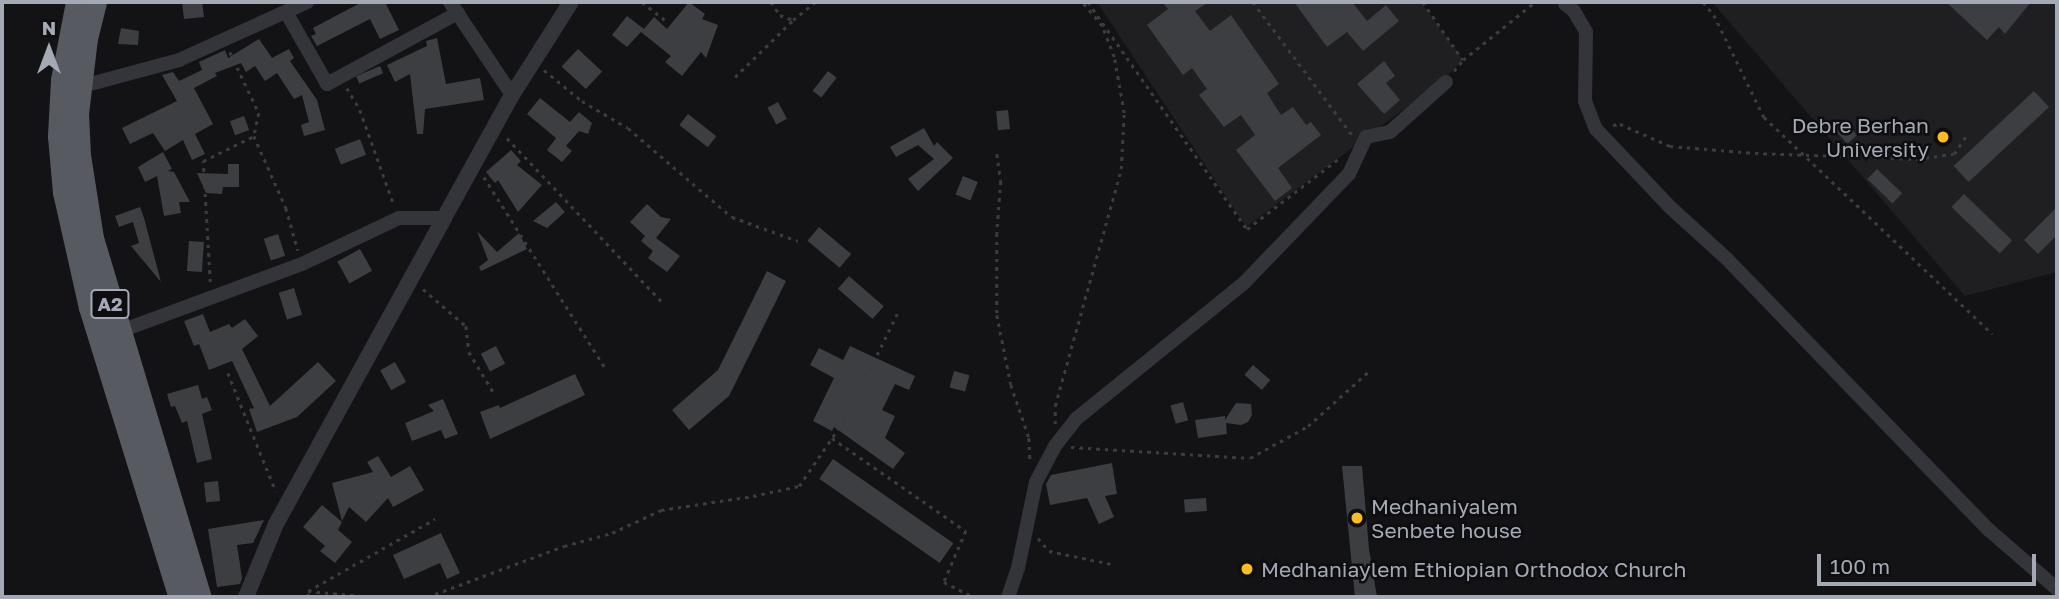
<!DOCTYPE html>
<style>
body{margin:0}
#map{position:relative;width:2059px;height:599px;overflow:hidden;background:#131315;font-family:"Golos Text",sans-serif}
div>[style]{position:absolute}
.built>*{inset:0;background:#1f1f22}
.building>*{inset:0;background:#3d3e42;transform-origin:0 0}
.path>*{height:2.5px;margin-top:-1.25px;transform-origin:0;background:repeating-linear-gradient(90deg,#3a3c41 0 3.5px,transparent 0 8.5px)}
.minor>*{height:14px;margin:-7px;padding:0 7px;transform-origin:7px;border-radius:7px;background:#34353a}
.tertiary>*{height:16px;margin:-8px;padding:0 8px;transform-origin:8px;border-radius:8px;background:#34353a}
.trunk>*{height:23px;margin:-11.5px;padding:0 11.5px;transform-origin:11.5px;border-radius:11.5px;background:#585a62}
.dots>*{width:19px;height:19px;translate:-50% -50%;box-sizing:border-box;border:4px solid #0e0e10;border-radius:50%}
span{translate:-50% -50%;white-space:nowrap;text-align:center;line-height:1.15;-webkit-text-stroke:5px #0e0e10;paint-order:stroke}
.shield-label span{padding:2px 5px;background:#0e0e10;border:2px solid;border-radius:5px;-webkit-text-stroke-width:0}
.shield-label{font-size:19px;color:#a4a9b6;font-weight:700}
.poi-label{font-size:21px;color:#a4a9b6}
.right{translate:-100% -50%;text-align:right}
.left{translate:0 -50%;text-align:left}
.frame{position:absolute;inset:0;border:4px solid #a4a9b6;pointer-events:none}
.north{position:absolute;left:14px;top:14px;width:70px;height:70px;-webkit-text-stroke:5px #0e0e10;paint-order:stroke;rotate:0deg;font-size:19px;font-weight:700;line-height:28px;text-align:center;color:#a4a9b6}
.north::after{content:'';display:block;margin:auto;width:24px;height:32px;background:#a4a9b6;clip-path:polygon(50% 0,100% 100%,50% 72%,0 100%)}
.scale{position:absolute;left:1817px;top:554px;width:219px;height:32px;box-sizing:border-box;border:4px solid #a4a9b6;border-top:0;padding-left:9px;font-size:21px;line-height:24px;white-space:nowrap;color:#a4a9b6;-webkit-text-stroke:5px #0e0e10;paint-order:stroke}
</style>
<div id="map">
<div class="built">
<i style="clip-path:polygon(1097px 2px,1421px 2px,1463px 60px,1442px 81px,1246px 227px)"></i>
<i style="clip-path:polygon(1712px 2px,2057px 2px,2057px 272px,1965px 296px)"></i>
</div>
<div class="building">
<i style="clip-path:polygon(182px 2px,202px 2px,204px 17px,184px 19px)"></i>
<i style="clip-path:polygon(362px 2px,385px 2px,399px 30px,380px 39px,370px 19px,317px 46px,311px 36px,316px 34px,313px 28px)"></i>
<i style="clip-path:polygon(689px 2px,705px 14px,702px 19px,718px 25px,706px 58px,701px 52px,682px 76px,665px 62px,671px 56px,641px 32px,627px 47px,612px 35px,627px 16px,644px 29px,654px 17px,667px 29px)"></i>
<i style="clip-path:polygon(1162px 2px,1209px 2px,1195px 11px,1210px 31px,1231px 15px,1279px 84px,1267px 93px,1281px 115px,1293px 107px,1306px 125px,1311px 122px,1321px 135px,1278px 168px,1292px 188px,1275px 201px,1236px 150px,1255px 135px,1241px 115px,1224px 127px,1199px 95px,1207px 89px,1192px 68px,1183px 75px,1147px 25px,1168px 9px)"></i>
<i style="clip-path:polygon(1294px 2px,1352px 2px,1367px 21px,1386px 5px,1399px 21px,1363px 51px,1347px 32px,1327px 47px)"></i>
<i style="clip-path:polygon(1946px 2px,2031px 2px,2005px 34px,1999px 27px,1987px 40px)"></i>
<i style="clip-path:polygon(121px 28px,139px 31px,138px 45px,118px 44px)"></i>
<i style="clip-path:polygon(437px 38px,446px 84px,480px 78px,484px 100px,425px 109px,423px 134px,417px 134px,410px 74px,395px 82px,387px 65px,427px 46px,426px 41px)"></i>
<i style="clip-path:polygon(259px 39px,272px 58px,289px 49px,294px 58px,290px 61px,317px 100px,325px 130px,304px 136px,301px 125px,309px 122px,302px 95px,294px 99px,277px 73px,265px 81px,255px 66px,246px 72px,241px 63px,215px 73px,217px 76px,194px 88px,213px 124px,195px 134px,205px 154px,192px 160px,183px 140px,165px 151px,153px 133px,130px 144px,122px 128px,177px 101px,162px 75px,173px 72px,179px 81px,202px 70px,199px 62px,225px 50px,228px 58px)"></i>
<i style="left:578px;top:49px;width:33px;height:24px;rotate:43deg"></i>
<i style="clip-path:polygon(1384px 61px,1395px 76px,1386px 83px,1400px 100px,1384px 114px,1357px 84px)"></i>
<i style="left:380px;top:66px;width:8px;height:26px;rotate:67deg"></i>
<i style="left:828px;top:71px;width:11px;height:25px;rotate:38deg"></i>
<i style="left:2034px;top:91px;width:22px;height:110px;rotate:47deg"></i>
<i style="clip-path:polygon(540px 98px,570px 122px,579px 112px,592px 123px,588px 134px,579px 131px,566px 146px,572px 151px,562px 162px,547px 150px,556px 138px,527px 114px)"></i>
<i style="left:778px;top:102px;width:19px;height:12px;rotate:62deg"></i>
<i style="left:1008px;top:110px;width:19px;height:12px;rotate:84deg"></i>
<i style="left:688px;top:114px;width:36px;height:14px;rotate:38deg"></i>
<i style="left:244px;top:116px;width:15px;height:15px;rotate:70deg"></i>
<i style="left:1844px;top:121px;width:19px;height:13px;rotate:47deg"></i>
<i style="clip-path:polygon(924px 128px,934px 146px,937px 142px,953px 158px,918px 191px,908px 179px,934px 159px,918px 145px,896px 157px,890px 147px)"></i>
<i style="left:360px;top:139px;width:17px;height:27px;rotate:69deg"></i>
<i style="clip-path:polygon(511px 150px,521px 161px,517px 165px,542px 185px,518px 212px,498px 180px,495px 183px,486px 172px)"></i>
<i style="clip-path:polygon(163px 152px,172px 169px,168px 171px,174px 172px,190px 202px,179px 202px,181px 213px,164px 216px,157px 176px,145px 182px,138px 167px)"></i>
<i style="clip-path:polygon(228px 164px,239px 164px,239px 187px,223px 187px,222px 194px,206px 193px,197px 173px,228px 174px)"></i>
<i style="left:1877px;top:169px;width:35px;height:14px;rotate:44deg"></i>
<i style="left:963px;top:176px;width:16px;height:20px;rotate:22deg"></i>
<i style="left:1964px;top:194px;width:67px;height:18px;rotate:44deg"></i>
<i style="clip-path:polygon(556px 202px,565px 212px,547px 228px,533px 221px)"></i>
<i style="clip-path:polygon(647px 204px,661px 217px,671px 219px,656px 238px,680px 256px,667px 272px,648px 258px,653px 251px,641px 241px,645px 236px,630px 222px)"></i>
<i style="clip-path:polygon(140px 207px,144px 218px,161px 282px,131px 246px,139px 243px,133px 222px,119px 227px,115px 216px)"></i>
<i style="clip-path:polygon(2057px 207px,2057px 235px,2038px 254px,2024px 240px)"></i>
<i style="left:819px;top:227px;width:42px;height:18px;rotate:40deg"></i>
<i style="clip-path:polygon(477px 231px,497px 252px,519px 233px,527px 249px,481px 271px,479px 267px,488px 260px)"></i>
<i style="left:278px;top:234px;width:23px;height:15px;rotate:72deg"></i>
<i style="left:189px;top:241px;width:15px;height:30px;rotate:4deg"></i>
<i style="left:360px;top:249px;width:25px;height:26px;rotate:61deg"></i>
<i style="clip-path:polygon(767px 271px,786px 281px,729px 396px,689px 430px,672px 410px,718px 370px)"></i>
<i style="left:849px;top:276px;width:46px;height:17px;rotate:41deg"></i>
<i style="left:294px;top:288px;width:28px;height:16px;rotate:73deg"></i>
<i style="clip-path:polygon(203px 314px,210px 332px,229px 324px,232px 328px,245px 319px,258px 336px,242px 349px,270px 406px,318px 362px,336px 381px,297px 417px,257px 432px,249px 409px,254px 408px,232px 361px,209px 370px,199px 344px,194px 346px,184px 321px)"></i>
<i style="left:496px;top:346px;width:20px;height:17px;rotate:63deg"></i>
<i style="clip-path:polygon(850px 346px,915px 376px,909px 390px,895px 384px,882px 410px,895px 416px,885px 438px,905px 453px,893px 469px,834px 427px,832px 431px,813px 421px,834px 378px,810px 365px,819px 348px,843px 360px)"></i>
<i style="left:395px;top:362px;width:23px;height:17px;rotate:61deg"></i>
<i style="left:1253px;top:365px;width:23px;height:13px;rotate:41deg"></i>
<i style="left:954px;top:371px;width:16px;height:17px;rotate:15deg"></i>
<i style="clip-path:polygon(575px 374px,585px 395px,490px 439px,480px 412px,499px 405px,500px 408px)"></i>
<i style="clip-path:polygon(198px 385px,202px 399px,207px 397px,212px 410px,202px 414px,212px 459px,197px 463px,187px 421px,182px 423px,175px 406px,171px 407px,167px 394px)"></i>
<i style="clip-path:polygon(443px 399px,458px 434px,445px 439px,441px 430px,412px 441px,405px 423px,434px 411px,428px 405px)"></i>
<i style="left:1183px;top:402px;width:19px;height:13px;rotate:74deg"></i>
<i style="clip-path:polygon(1236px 403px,1251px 404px,1252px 415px,1248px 422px,1241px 425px,1226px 423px,1227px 434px,1198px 438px,1195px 420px,1225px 416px,1225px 420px)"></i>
<i style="clip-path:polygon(378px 456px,391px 477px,410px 466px,424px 490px,393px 507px,388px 498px,366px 522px,349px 507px,342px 521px,332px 483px,373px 472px,367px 462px)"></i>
<i style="left:833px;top:459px;width:147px;height:24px;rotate:35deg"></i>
<i style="clip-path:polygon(1112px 463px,1117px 494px,1105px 496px,1114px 517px,1099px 524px,1087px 498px,1050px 505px,1046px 484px,1051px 475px)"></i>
<i style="clip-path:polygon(1342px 466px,1362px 466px,1369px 549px,1377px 597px,1355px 597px)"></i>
<i style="left:218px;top:481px;width:20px;height:14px;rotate:84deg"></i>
<i style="left:1206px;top:498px;width:13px;height:22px;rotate:86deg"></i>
<i style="clip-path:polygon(322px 505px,342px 522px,338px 530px,352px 542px,335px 563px,320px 551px,325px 546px,303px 527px)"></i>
<i style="clip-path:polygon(264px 520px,253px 543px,237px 545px,242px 578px,240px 584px,217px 587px,208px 529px)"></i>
<i style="clip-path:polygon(441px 533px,460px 573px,447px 579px,440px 563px,404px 579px,393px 555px)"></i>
</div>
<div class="path">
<i style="left:642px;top:2px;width:29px;rotate:38deg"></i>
<i style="left:771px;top:2px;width:16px;rotate:55deg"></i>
<i style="left:780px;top:15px;width:14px;rotate:21deg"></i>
<i style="left:793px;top:20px;width:28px;rotate:-39deg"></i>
<i style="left:1088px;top:2px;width:277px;rotate:55deg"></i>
<i style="left:1247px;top:229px;width:118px;rotate:-37.5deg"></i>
<i style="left:1253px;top:2px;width:166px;rotate:53.3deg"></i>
<i style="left:1423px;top:2px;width:70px;rotate:55.4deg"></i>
<i style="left:1703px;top:2px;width:17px;rotate:50deg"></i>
<i style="left:1714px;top:15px;width:114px;rotate:63.9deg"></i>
<i style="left:1764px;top:117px;width:315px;rotate:43.5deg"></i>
<i style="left:230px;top:52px;width:68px;rotate:64.6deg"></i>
<i style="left:259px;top:113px;width:24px;rotate:102deg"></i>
<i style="left:254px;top:136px;width:79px;rotate:66deg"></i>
<i style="left:286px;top:208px;width:44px;rotate:74.1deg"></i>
<i style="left:544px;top:70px;width:49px;rotate:39.2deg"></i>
<i style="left:582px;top:101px;width:53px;rotate:30.4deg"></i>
<i style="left:628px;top:128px;width:137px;rotate:40.6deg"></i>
<i style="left:732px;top:217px;width:70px;rotate:20deg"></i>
<i style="left:1454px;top:71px;width:14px;rotate:-51deg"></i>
<i style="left:1463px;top:60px;width:92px;rotate:-38.9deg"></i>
<i style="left:735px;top:77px;width:81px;rotate:-44.5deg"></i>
<i style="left:347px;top:88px;width:26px;rotate:59deg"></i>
<i style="left:360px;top:110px;width:101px;rotate:70.3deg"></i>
<i style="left:1613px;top:125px;width:7px;rotate:-8deg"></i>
<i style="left:1620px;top:124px;width:55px;rotate:23.7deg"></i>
<i style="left:1670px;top:146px;width:85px;rotate:4.7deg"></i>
<i style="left:1755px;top:153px;width:162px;rotate:2.1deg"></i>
<i style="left:1917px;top:159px;width:37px;rotate:-8deg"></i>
<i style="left:1954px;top:154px;width:25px;rotate:-56deg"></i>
<i style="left:507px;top:138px;width:227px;rotate:46.6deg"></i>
<i style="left:997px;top:154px;width:27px;rotate:82deg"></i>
<i style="left:1001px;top:181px;width:52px;rotate:94.4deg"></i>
<i style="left:997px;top:233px;width:82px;rotate:90deg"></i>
<i style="left:997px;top:315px;width:71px;rotate:78.7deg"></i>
<i style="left:1011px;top:385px;width:56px;rotate:71.2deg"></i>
<i style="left:1029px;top:438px;width:22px;rotate:87deg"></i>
<i style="left:484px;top:177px;width:227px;rotate:57.6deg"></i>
<i style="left:210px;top:282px;width:121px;rotate:-93.3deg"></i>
<i style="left:203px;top:161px;width:57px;rotate:-26.1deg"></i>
<i style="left:423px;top:289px;width:57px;rotate:40.7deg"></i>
<i style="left:466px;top:326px;width:26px;rotate:83deg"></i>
<i style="left:469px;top:352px;width:50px;rotate:58.8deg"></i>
<i style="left:228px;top:373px;width:128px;rotate:68deg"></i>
<i style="left:1055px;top:424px;width:18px;rotate:-90deg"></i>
<i style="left:1055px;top:406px;width:246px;rotate:-74.4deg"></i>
<i style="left:1121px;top:169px;width:56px;rotate:-86.9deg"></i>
<i style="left:1124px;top:113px;width:57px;rotate:-100.1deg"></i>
<i style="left:1114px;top:57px;width:33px;rotate:-111deg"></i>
<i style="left:1102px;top:26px;width:31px;rotate:-130deg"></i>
<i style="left:832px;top:438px;width:163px;rotate:34.8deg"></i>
<i style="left:966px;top:531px;width:56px;rotate:113.3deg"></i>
<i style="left:944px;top:582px;width:34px;rotate:27deg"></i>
<i style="left:1071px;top:447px;width:179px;rotate:3.5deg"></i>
<i style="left:1250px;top:458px;width:66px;rotate:-28.9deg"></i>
<i style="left:1308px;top:426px;width:82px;rotate:-42deg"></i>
<i style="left:1038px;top:538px;width:17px;rotate:50deg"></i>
<i style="left:1049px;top:551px;width:63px;rotate:11.8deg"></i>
<i style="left:308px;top:591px;width:65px;rotate:5.3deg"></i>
<i style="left:308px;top:597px;width:6px;rotate:-90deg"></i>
<i style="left:308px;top:591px;width:146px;rotate:-29.6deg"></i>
<i style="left:427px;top:597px;width:146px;rotate:-20.4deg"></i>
<i style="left:564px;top:546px;width:50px;rotate:-15.2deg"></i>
<i style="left:612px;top:533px;width:54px;rotate:-25.1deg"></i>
<i style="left:661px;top:510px;width:93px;rotate:-8.7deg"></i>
<i style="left:753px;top:496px;width:47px;rotate:-12.3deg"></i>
<i style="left:799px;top:486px;width:85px;rotate:-55.6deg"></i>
<i style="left:847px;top:416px;width:114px;rotate:-63.9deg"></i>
</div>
<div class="minor">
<i style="left:450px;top:2px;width:112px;rotate:56.3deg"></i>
<i style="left:1565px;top:4px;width:11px;rotate:38deg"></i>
<i style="left:1574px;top:11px;width:24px;rotate:60deg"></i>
<i style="left:1586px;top:32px;width:69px;rotate:90.8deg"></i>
<i style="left:1585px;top:101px;width:30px;rotate:69deg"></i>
<i style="left:1596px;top:129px;width:109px;rotate:46.5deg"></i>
<i style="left:1671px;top:208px;width:76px;rotate:42.3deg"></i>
<i style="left:1727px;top:259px;width:377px;rotate:46deg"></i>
<i style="left:1989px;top:530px;width:90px;rotate:40.9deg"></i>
<i style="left:286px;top:12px;width:83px;rotate:60.3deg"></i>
<i style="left:327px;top:84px;width:149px;rotate:-28.5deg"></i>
<i style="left:79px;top:87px;width:104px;rotate:-15.1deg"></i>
<i style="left:179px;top:60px;width:141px;rotate:-24.4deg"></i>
<i style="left:118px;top:332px;width:196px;rotate:-20.3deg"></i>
<i style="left:302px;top:264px;width:107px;rotate:-25.4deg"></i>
<i style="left:399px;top:218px;width:45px"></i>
<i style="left:1008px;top:597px;width:31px;rotate:-71deg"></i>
<i style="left:1018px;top:568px;width:88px;rotate:-78.2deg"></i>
<i style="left:1036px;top:482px;width:41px;rotate:-62.2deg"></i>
<i style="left:1055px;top:446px;width:34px;rotate:-52deg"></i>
<i style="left:1076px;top:419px;width:216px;rotate:-39deg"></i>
<i style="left:1244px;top:283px;width:151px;rotate:-46.1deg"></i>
<i style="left:1349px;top:174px;width:41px;rotate:-65.3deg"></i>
<i style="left:1366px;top:137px;width:25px;rotate:-12deg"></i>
<i style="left:1390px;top:132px;width:75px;rotate:-41.8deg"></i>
</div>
<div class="tertiary">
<i style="left:246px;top:597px;width:79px;rotate:-67.7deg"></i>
<i style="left:276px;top:524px;width:349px;rotate:-61.2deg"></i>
<i style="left:444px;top:218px;width:141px;rotate:-61.1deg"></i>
<i style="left:512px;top:95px;width:110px;rotate:-57.6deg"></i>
</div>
<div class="trunk">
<i style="left:77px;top:2px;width:79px;rotate:100.9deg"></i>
<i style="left:62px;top:80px;width:56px;rotate:93.1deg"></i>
<i style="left:59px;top:136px;width:56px;rotate:84.9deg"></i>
<i style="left:64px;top:192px;width:118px;rotate:77.3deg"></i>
<i style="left:90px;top:307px;width:304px;rotate:72.8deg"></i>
<i style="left:95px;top:2px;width:37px;rotate:104deg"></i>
<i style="left:86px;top:38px;width:76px;rotate:96.8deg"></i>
<i style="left:77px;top:113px;width:42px;rotate:87.3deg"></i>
<i style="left:79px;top:155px;width:84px;rotate:81.1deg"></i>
<i style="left:92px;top:238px;width:375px;rotate:73.3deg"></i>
</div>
<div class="dots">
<i style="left:1943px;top:137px;background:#fdbc23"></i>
<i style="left:1357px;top:518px;background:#fdbc23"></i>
<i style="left:1247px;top:569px;background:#fdbc23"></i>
</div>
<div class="shield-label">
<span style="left:110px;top:304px">A2</span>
</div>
<div class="poi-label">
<span class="right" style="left:1929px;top:137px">Debre Berhan<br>University</span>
<span class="left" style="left:1371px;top:518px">Medhaniyalem<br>Senbete house</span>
<span class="left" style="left:1261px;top:569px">Medhaniaylem Ethiopian Orthodox Church</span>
</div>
<div class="frame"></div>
<div class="north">N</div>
<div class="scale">100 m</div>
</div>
